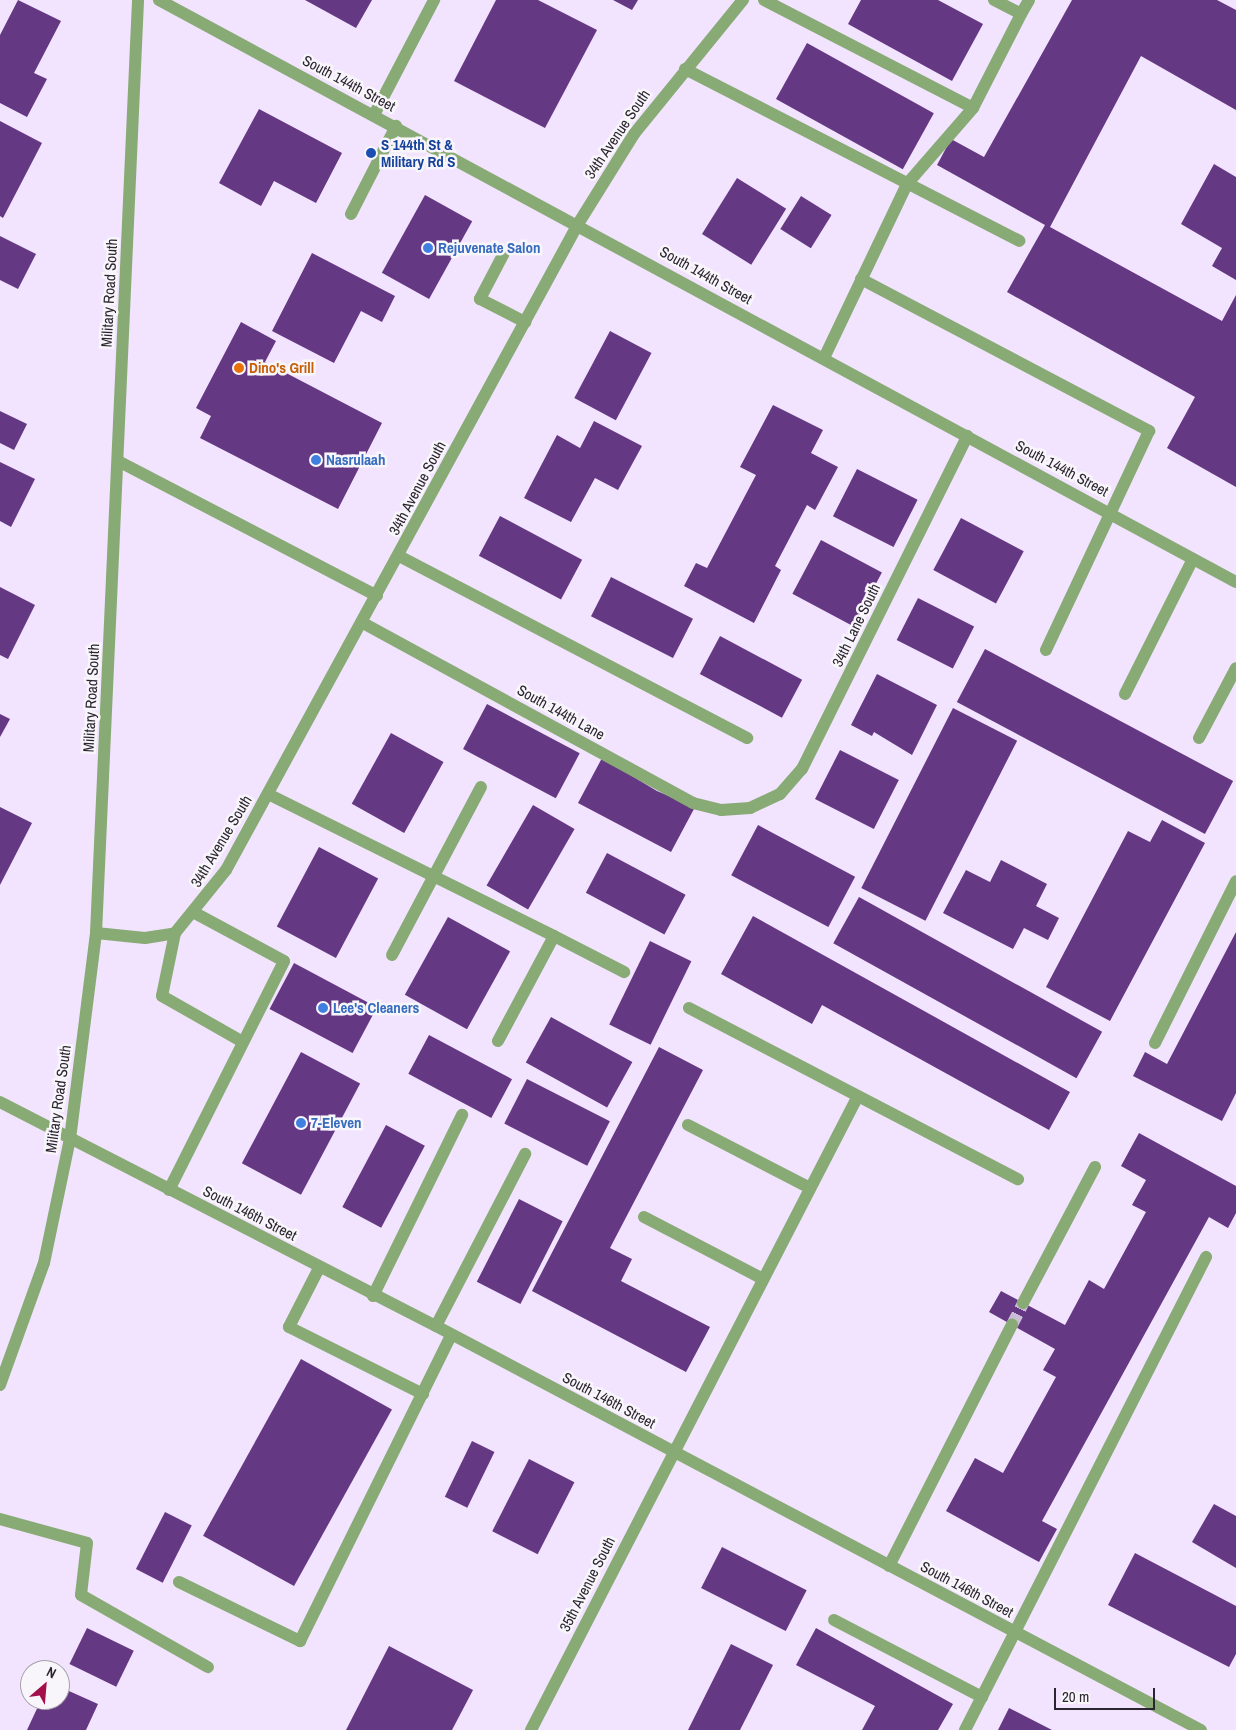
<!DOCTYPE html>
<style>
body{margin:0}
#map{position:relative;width:1236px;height:1730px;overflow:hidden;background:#f2e3fe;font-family:"Archivo Narrow",sans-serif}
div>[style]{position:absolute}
.building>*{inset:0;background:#653883;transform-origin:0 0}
.minor-tunnel>*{height:12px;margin-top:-6px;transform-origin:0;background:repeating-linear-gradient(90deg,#cabdd5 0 12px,transparent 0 18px)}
.minor>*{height:12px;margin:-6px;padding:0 6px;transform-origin:6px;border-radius:6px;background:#88aa75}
.dots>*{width:14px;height:14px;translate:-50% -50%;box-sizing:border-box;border:2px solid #f8f5fb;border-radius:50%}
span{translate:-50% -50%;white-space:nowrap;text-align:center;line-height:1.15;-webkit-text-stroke:5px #f8f5fb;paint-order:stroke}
.street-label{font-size:15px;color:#2b252f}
.transit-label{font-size:15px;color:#164399;font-weight:700}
.left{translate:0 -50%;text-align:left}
.shop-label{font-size:15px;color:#366cbe;font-weight:700}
.food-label{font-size:15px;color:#c56008;font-weight:700}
.north{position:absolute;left:20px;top:1660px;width:50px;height:50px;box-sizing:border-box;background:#f8f5fb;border:1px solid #a6a2a9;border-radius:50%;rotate:27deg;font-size:14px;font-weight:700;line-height:20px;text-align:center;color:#2b252f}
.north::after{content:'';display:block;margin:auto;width:18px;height:22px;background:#a40f4b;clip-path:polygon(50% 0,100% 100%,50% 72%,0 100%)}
.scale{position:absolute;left:1054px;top:1688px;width:101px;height:22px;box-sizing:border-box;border:2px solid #2b252f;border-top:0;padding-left:6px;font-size:15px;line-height:18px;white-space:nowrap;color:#2b252f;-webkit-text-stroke:4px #f8f5fb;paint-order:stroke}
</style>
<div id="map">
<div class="building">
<i style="clip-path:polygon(18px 0,61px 21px,34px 73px,47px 79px,27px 117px,0 103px,0 35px)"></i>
<i style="clip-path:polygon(305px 0,372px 0,356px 28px)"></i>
<i style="clip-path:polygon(496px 0,538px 0,597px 30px,545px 128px,454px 81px)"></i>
<i style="clip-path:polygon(613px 0,638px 0,632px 10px)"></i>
<i style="clip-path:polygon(861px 0,938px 0,983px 24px,952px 81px,848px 24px)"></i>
<i style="clip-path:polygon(1072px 0,1217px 0,1236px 10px,1236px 110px,1141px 56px,1050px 227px,1222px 321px,1236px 295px,1236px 487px,1167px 448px,1195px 397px,1007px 292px,1045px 225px,937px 165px,951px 139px,984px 157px)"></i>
<i style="left:807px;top:43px;width:145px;height:64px;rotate:29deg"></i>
<i style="clip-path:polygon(259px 109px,342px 153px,316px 203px,274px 181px,261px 206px,219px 183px)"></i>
<i style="clip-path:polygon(0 121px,42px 143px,3px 218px,0 216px)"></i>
<i style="clip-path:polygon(1214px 164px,1236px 177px,1236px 280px,1212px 266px,1222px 248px,1181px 224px)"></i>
<i style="left:737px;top:178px;width:58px;height:66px;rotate:32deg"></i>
<i style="left:425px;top:195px;width:54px;height:89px;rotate:29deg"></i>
<i style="left:801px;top:196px;width:36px;height:39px;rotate:32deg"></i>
<i style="clip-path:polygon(0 236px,36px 254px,18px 289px,0 280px)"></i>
<i style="clip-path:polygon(312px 253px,395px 296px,382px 322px,361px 311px,334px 363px,272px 331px)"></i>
<i style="clip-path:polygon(241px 322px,276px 341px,265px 362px,382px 423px,338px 509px,200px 438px,211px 416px,196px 408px)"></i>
<i style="left:610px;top:331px;width:47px;height:76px;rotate:28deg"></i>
<i style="clip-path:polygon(773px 405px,823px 430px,811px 453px,838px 467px,815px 510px,807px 505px,775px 566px,781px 570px,754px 623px,684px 586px,696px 563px,707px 568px,756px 475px,740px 467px)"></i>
<i style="clip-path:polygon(0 411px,27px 424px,14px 450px,0 443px)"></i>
<i style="clip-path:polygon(594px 421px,642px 446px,618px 490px,595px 478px,571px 522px,524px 498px,557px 435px,580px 448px)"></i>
<i style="clip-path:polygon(0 462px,35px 479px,11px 527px,0 521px)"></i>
<i style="left:857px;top:469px;width:68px;height:53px;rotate:27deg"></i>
<i style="left:500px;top:516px;width:93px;height:45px;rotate:28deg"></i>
<i style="left:961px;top:518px;width:71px;height:59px;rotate:28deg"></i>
<i style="left:821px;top:540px;width:69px;height:61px;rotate:28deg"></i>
<i style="left:611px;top:577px;width:92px;height:44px;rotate:27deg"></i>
<i style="clip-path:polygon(0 587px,35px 605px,8px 659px,0 655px)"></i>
<i style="left:918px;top:598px;width:63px;height:47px;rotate:27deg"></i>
<i style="left:720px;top:636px;width:93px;height:43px;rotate:28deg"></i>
<i style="left:985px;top:649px;width:281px;height:60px;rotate:28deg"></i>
<i style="clip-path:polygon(877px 674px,937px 705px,912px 755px,874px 732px,872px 736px,851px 725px)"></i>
<i style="left:487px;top:704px;width:105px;height:51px;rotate:28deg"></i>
<i style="left:953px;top:708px;width:72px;height:202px;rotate:27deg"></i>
<i style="clip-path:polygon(0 714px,10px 719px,0 737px)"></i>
<i style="left:391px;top:733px;width:60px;height:81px;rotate:29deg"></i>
<i style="left:840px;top:750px;width:66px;height:55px;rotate:27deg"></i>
<i style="clip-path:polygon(602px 758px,657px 791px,695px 807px,671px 852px,578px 803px)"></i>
<i style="left:533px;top:805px;width:48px;height:93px;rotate:30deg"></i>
<i style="clip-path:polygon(0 807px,32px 823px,0 885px)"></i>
<i style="clip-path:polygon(1162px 820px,1205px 843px,1110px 1021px,1046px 987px,1128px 831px,1150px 842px)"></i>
<i style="left:758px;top:825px;width:110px;height:57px;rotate:28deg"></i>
<i style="left:319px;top:847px;width:67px;height:90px;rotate:28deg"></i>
<i style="left:607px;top:853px;width:89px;height:45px;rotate:28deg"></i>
<i style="clip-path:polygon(1001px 860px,1047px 884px,1036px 906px,1059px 918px,1048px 940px,1024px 928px,1013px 949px,943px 913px,966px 870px,990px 882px)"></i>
<i style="left:859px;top:897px;width:278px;height:53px;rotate:29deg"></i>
<i style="clip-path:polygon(753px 916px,1070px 1092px,1049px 1130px,822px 1005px,812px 1024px,721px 974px)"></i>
<i style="left:448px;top:917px;width:71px;height:89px;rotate:29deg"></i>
<i style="clip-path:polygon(1236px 932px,1236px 1093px,1222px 1121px,1133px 1076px,1145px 1052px,1167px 1064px)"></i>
<i style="left:650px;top:941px;width:46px;height:93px;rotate:26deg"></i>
<i style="left:294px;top:963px;width:94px;height:52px;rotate:28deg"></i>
<i style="left:551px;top:1017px;width:93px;height:52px;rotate:29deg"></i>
<i style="left:429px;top:1035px;width:94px;height:44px;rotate:28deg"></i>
<i style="clip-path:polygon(659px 1047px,703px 1070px,610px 1248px,632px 1259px,621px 1281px,710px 1327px,686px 1372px,532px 1291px)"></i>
<i style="left:301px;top:1052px;width:67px;height:126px;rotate:28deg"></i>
<i style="left:527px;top:1079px;width:93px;height:50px;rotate:27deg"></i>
<i style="left:386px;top:1125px;width:44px;height:93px;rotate:28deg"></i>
<i style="clip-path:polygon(1139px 1133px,1236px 1186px,1236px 1213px,1228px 1228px,1209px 1217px,1042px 1521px,1057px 1529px,1039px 1562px,946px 1511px,975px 1458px,1003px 1473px,1056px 1377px,1043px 1370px,1055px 1349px,989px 1312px,1001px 1291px,1065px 1325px,1089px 1280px,1104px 1289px,1146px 1212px,1132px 1205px,1146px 1180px,1121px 1166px)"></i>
<i style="left:519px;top:1199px;width:49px;height:93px;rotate:27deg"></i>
<i style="left:301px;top:1359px;width:104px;height:202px;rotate:29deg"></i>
<i style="left:472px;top:1441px;width:25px;height:62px;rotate:26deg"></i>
<i style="left:529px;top:1459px;width:51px;height:81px;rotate:27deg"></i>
<i style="clip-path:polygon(1214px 1504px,1236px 1516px,1236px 1568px,1192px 1542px)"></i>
<i style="left:165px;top:1512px;width:30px;height:64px;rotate:27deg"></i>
<i style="left:722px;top:1547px;width:95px;height:46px;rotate:27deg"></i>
<i style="clip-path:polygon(1135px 1553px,1236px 1606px,1236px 1654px,1229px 1667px,1108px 1605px)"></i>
<i style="left:87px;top:1628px;width:52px;height:40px;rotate:26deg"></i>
<i style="clip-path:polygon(816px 1628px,953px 1704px,938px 1730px,862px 1730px,875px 1706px,796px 1665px)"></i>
<i style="clip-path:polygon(731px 1644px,773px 1665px,740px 1730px,688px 1730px)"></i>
<i style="clip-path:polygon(389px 1646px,473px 1690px,452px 1730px,346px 1730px)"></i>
<i style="clip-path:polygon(60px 1687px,98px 1704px,86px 1730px,27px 1730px,41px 1700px,60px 1700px)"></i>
<i style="clip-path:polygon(1009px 1708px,1052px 1730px,998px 1730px)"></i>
</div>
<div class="minor-tunnel">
<i style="left:1012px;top:1325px;width:25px;rotate:-63deg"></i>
</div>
<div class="minor">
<i style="left:159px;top:0;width:1224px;rotate:28.39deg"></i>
<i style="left:764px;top:0;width:235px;rotate:27.3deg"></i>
<i style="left:973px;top:108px;width:106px;rotate:-62.9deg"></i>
<i style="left:994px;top:0;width:30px;rotate:27deg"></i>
<i style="left:1021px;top:14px;width:16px;rotate:-60deg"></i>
<i style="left:685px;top:69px;width:376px;rotate:27.2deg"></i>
<i style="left:374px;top:115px;width:130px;rotate:-62.4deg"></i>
<i style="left:351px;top:214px;width:99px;rotate:-62.9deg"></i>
<i style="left:504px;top:253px;width:52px;rotate:117.6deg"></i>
<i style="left:480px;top:299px;width:51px;rotate:27.1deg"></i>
<i style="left:861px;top:279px;width:326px;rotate:27.8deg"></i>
<i style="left:1149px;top:431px;width:242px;rotate:115.2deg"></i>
<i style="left:824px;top:358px;width:193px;rotate:-64.5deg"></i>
<i style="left:907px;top:184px;width:101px;rotate:-49deg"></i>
<i style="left:118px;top:461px;width:292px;rotate:27.5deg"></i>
<i style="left:399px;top:556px;width:393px;rotate:27.6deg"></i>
<i style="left:363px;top:623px;width:376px;rotate:28.6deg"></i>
<i style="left:693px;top:803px;width:29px;rotate:14deg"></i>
<i style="left:721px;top:810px;width:29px;rotate:-4deg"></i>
<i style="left:750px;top:808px;width:33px;rotate:-25deg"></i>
<i style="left:780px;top:794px;width:33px;rotate:-49deg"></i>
<i style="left:802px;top:769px;width:372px;rotate:-63.6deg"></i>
<i style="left:1125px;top:694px;width:151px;rotate:-63.3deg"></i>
<i style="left:1199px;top:738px;width:79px;rotate:-62.1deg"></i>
<i style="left:268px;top:794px;width:319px;rotate:26.4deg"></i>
<i style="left:554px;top:936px;width:119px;rotate:118.1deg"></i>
<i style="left:96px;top:933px;width:49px;rotate:5.8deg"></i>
<i style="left:145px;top:938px;width:30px;rotate:-9deg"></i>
<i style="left:175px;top:933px;width:81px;rotate:-51deg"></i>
<i style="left:226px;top:870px;width:736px;rotate:-61.41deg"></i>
<i style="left:578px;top:224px;width:106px;rotate:-58.1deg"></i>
<i style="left:634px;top:134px;width:173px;rotate:-50.9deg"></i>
<i style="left:175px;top:933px;width:64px;rotate:101.7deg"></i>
<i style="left:162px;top:996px;width:93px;rotate:29.6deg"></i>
<i style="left:554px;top:936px;width:79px;rotate:27.2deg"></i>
<i style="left:392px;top:955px;width:190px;rotate:-62.1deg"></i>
<i style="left:689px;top:1008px;width:371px;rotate:27.5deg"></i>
<i style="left:1155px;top:1043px;width:181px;rotate:-63.4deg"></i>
<i style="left:0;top:1102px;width:490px;rotate:27.2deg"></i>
<i style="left:436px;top:1326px;width:865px;rotate:27.84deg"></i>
<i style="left:688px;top:1125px;width:137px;rotate:27.3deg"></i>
<i style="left:169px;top:1190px;width:256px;rotate:-63.3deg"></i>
<i style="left:284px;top:961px;width:101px;rotate:-151.7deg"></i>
<i style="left:644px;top:1217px;width:134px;rotate:27.5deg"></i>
<i style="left:319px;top:1268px;width:66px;rotate:117deg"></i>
<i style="left:289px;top:1327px;width:150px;rotate:26.6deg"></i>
<i style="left:373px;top:1296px;width:202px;rotate:-63.8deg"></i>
<i style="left:1023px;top:1303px;width:154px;rotate:-62.1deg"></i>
<i style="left:436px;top:1326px;width:194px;rotate:-62.6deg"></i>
<i style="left:0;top:1385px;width:130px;rotate:-70.2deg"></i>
<i style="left:44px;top:1263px;width:127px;rotate:-78.2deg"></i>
<i style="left:70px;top:1139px;width:208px;rotate:-82.8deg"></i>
<i style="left:96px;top:933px;width:934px;rotate:-87.42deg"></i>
<i style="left:0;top:1519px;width:90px;rotate:15.4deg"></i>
<i style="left:87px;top:1543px;width:52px;rotate:96.6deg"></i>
<i style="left:81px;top:1595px;width:146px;rotate:29.6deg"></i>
<i style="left:889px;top:1566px;width:271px;rotate:-63deg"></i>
<i style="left:179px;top:1582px;width:135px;rotate:26deg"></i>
<i style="left:300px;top:1641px;width:340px;rotate:-63.7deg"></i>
<i style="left:834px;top:1620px;width:167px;rotate:27.5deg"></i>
<i style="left:531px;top:1730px;width:713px;rotate:-62.72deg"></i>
<i style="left:965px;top:1730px;width:531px;rotate:-63deg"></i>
</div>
<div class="dots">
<i style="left:371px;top:153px;background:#1a4fb4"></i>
<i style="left:428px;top:248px;background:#3f7fe0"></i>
<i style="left:239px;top:368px;background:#e8710a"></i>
<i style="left:316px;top:460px;background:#3f7fe0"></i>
<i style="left:323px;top:1008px;background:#3f7fe0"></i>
<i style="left:301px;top:1123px;background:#3f7fe0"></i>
</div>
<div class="street-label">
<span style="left:349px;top:83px;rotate:28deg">South 144th Street</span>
<span style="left:617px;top:134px;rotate:-56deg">34th Avenue South</span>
<span style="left:706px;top:275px;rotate:29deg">South 144th Street</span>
<span style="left:109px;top:293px;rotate:-87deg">Military Road South</span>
<span style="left:1062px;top:468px;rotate:28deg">South 144th Street</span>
<span style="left:417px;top:488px;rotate:-62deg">34th Avenue South</span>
<span style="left:856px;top:625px;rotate:-64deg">34th Lane South</span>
<span style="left:91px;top:698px;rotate:-87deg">Military Road South</span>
<span style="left:561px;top:712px;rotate:29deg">South 144th Lane</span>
<span style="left:221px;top:841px;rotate:-59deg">34th Avenue South</span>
<span style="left:58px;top:1099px;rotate:-82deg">Military Road South</span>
<span style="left:250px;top:1213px;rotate:27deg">South 146th Street</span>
<span style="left:609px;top:1400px;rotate:28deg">South 146th Street</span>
<span style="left:587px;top:1584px;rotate:-63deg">35th Avenue South</span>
<span style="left:967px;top:1589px;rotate:28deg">South 146th Street</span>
</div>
<div class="transit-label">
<span class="left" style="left:381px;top:153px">S 144th St &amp;<br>Military Rd S</span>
</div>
<div class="shop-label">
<span class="left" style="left:438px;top:248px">Rejuvenate Salon</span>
<span class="left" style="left:326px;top:460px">Nasrulaah</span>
<span class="left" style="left:333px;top:1008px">Lee's Cleaners</span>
<span class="left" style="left:311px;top:1123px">7-Eleven</span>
</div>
<div class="food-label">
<span class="left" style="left:249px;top:368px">Dino's Grill</span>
</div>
<div class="north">N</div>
<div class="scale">20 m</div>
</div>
